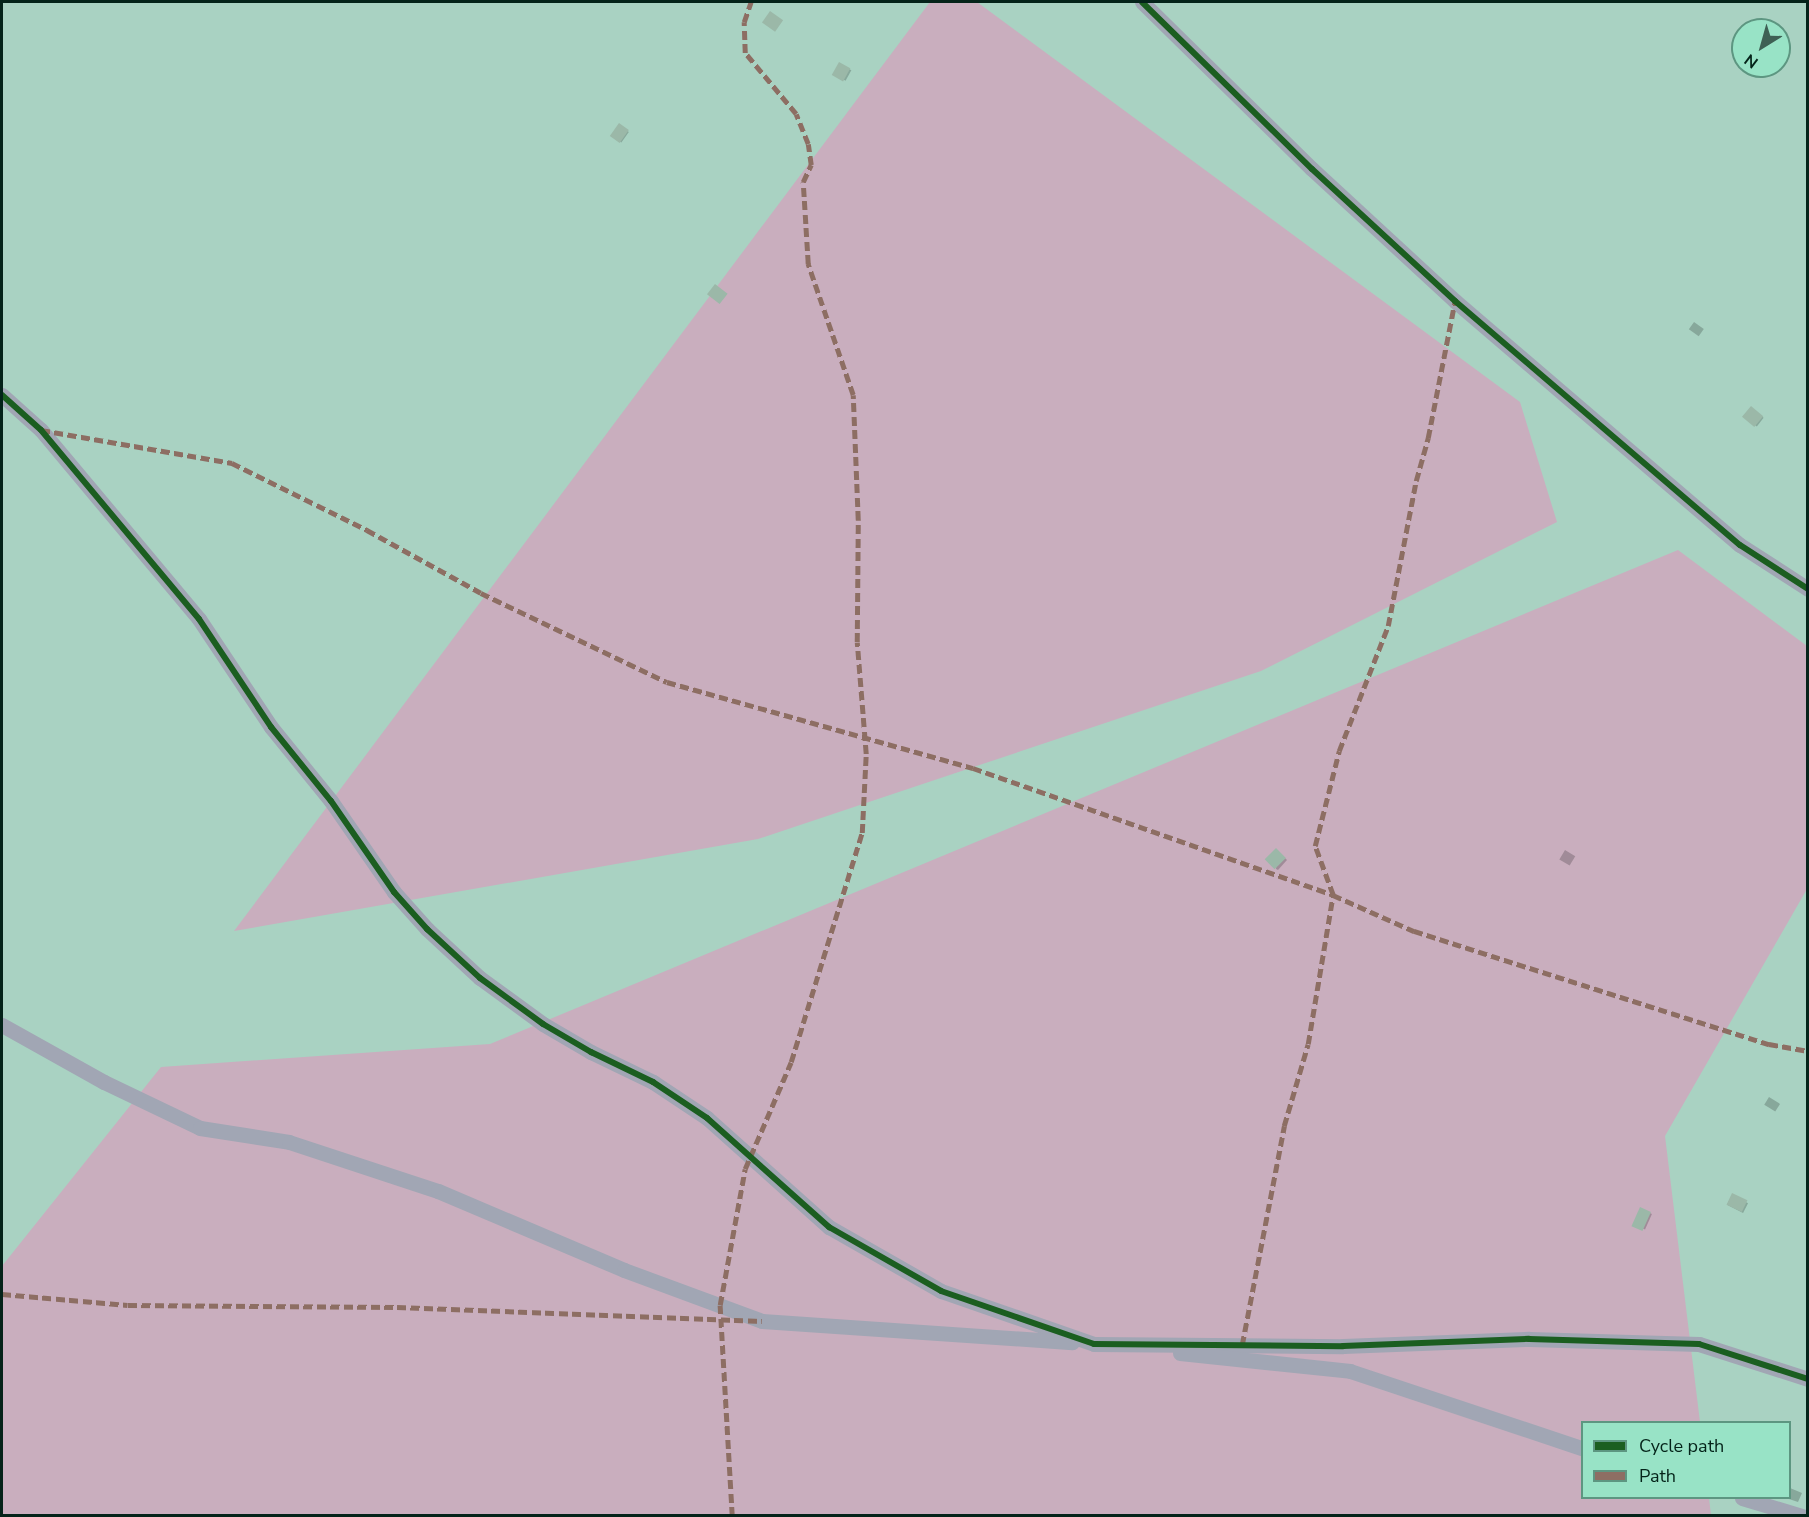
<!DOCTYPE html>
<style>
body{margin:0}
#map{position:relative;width:1809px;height:1517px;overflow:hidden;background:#a9d2c2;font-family:"Nunito Sans",sans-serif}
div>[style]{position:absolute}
.green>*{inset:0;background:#c9aebe}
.shadow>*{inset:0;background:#0003;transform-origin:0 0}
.building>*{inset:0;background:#9bb8a8;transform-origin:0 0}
.street>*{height:15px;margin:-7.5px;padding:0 7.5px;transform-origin:7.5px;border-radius:7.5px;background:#a1a6b4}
.quiet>*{height:4.5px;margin-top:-2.25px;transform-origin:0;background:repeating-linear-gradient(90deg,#8d6e63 0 9px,transparent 0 13.5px)}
.cycleway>*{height:6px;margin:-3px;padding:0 3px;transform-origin:3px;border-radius:3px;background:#1b5e20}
span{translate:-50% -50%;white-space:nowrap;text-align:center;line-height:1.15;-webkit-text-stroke:5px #98e3c6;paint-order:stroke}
.frame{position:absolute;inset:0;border:3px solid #042319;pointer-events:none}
.legend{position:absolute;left:1581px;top:1421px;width:210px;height:78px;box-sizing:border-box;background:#98e3c6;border:2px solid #5d9681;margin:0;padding:8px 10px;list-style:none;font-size:18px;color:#042319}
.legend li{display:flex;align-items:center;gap:12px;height:30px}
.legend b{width:30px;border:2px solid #5d9681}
.north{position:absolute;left:1731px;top:18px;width:60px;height:60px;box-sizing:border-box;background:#98e3c6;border:2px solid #5d9681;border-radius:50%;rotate:217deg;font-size:16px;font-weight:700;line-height:24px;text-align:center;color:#042319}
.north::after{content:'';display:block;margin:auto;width:21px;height:27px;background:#3e6054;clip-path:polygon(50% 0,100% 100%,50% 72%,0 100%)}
</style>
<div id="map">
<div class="green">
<i style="clip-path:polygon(930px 2px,977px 2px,1520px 402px,1557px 522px,1261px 671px,758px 839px,234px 931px)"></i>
<i style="clip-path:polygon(1678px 550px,1807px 646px,1807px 889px,1665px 1136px,1700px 1422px,1582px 1422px,1582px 1498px,1709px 1498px,1711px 1515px,2px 1516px,2px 1266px,161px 1067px,490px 1044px)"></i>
</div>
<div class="shadow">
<i style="left:840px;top:64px;width:13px;height:12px;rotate:29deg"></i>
<i style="left:619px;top:125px;width:12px;height:13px;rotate:35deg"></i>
<i style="left:1694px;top:322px;width:12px;height:9px;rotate:35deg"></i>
<i style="left:1751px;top:408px;width:16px;height:11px;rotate:38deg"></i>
<i style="left:1565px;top:850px;width:12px;height:11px;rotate:31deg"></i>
<i style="clip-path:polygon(1278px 851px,1287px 860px,1278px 870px,1276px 869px)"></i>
<i style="left:1769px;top:1097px;width:13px;height:9px;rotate:32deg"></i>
<i style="left:1732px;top:1195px;width:18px;height:11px;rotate:27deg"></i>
<i style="left:1641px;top:1209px;width:12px;height:17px;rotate:24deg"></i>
<i style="clip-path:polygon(1790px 1488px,1802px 1493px,1798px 1502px,1786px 1498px,1790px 1498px)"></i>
</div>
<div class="building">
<i style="left:770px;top:11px;width:16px;height:14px;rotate:35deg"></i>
<i style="left:839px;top:62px;width:13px;height:15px;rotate:29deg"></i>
<i style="left:619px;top:123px;width:12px;height:16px;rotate:35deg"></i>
<i style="left:715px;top:284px;width:16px;height:13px;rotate:38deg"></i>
<i style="left:1751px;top:406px;width:16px;height:14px;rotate:40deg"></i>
<i style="left:1276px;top:848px;width:14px;height:16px;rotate:45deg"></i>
<i style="left:1732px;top:1193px;width:17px;height:13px;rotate:25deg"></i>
<i style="left:1640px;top:1207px;width:12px;height:21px;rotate:24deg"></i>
</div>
<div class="street">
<i style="left:1142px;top:2px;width:238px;rotate:44.5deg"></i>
<i style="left:1312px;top:169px;width:195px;rotate:42.7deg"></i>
<i style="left:1455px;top:301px;width:375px;rotate:40.6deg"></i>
<i style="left:1740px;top:545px;width:81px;rotate:32.9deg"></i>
<i style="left:2px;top:395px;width:52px;rotate:41.9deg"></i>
<i style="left:41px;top:430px;width:246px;rotate:50.1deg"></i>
<i style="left:199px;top:619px;width:130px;rotate:56.3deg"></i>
<i style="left:271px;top:727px;width:95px;rotate:51deg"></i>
<i style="left:331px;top:801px;width:111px;rotate:55.3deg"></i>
<i style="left:394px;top:892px;width:50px;rotate:48.3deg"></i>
<i style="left:427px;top:929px;width:72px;rotate:42.8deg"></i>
<i style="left:480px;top:978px;width:78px;rotate:36.1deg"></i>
<i style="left:543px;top:1024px;width:56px;rotate:30.3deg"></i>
<i style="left:591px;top:1052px;width:69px;rotate:25.8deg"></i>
<i style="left:653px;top:1082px;width:65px;rotate:33.7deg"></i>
<i style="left:707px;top:1118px;width:164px;rotate:41.8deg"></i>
<i style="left:829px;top:1227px;width:129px;rotate:29.7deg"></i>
<i style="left:941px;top:1291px;width:162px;rotate:19.1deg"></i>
<i style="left:1094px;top:1344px;width:249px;rotate:0.5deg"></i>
<i style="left:1343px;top:1346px;width:186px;rotate:-2.2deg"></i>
<i style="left:1529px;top:1339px;width:170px;rotate:1.7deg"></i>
<i style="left:1699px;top:1344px;width:114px;rotate:17.8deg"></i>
<i style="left:2px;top:1025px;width:117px;rotate:29.2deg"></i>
<i style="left:104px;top:1082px;width:106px;rotate:25.6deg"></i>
<i style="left:200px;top:1128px;width:90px;rotate:8.9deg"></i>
<i style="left:289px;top:1142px;width:157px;rotate:18.2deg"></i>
<i style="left:438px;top:1191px;width:202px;rotate:23deg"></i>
<i style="left:624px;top:1270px;width:147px;rotate:20.3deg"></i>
<i style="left:762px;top:1321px;width:311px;rotate:3.9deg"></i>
<i style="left:1180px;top:1353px;width:171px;rotate:6deg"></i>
<i style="left:1350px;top:1371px;width:244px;rotate:18.4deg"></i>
<i style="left:1742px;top:1498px;width:63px;rotate:16.7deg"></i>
</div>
<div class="quiet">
<i style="left:41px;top:430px;width:194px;rotate:9.8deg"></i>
<i style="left:232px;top:463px;width:151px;rotate:26.4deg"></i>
<i style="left:367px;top:530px;width:130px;rotate:28.9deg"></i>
<i style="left:481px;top:593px;width:206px;rotate:25.6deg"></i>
<i style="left:667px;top:682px;width:318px;rotate:15.7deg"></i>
<i style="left:973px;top:768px;width:382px;rotate:19.4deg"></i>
<i style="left:1333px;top:895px;width:89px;rotate:24deg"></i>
<i style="left:1414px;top:931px;width:373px;rotate:17.7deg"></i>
<i style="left:1769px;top:1044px;width:40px;rotate:10deg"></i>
<i style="left:2px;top:1294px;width:126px;rotate:5deg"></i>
<i style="left:128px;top:1305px;width:269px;rotate:0.4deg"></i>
<i style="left:397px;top:1307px;width:365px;rotate:2.2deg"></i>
<i style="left:1242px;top:1345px;width:223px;rotate:-79.1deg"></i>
<i style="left:1284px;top:1126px;width:85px;rotate:-73.7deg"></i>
<i style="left:1308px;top:1044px;width:151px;rotate:-80.5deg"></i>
<i style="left:1333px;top:895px;width:52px;rotate:-110.2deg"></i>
<i style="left:1315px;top:846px;width:98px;rotate:-75.8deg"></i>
<i style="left:1339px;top:751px;width:134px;rotate:-68.6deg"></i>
<i style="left:1388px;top:626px;width:148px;rotate:-79.1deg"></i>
<i style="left:1416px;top:481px;width:45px;rotate:-74.4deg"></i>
<i style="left:1428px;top:438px;width:140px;rotate:-78.9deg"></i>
<i style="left:732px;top:1516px;width:211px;rotate:-93.3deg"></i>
<i style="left:720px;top:1305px;width:138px;rotate:-79.6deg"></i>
<i style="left:745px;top:1169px;width:116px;rotate:-66.7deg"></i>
<i style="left:791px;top:1062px;width:240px;rotate:-72.8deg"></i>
<i style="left:862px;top:833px;width:79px;rotate:-87.1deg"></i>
<i style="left:866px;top:754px;width:112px;rotate:-94.6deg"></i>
<i style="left:857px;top:642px;width:122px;rotate:-89.5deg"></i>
<i style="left:858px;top:520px;width:125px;rotate:-92.3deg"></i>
<i style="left:853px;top:395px;width:139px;rotate:-109deg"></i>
<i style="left:808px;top:264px;width:82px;rotate:-93.5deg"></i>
<i style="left:803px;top:182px;width:19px;rotate:-65deg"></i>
<i style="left:811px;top:165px;width:21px;rotate:-98deg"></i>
<i style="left:808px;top:144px;width:32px;rotate:-112deg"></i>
<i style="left:796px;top:114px;width:80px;rotate:-129.9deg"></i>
<i style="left:745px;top:53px;width:31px;rotate:-92deg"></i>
<i style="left:744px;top:22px;width:21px;rotate:-71deg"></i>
</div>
<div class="cycleway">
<i style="left:1142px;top:2px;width:238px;rotate:44.5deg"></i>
<i style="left:1312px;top:169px;width:195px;rotate:42.7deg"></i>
<i style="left:1455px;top:301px;width:375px;rotate:40.6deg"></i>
<i style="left:1740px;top:545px;width:81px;rotate:32.9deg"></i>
<i style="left:2px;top:395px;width:52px;rotate:41.9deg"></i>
<i style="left:41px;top:430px;width:246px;rotate:50.1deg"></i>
<i style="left:199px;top:619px;width:130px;rotate:56.3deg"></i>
<i style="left:271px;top:727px;width:95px;rotate:51deg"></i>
<i style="left:331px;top:801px;width:111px;rotate:55.3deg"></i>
<i style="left:394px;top:892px;width:50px;rotate:48.3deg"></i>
<i style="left:427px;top:929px;width:72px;rotate:42.8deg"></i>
<i style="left:480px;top:978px;width:78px;rotate:36.1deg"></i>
<i style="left:543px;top:1024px;width:56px;rotate:30.3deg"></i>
<i style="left:591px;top:1052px;width:69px;rotate:25.8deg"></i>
<i style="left:653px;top:1082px;width:65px;rotate:33.7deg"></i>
<i style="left:707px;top:1118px;width:164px;rotate:41.8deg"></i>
<i style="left:829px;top:1227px;width:129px;rotate:29.7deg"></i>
<i style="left:941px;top:1291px;width:162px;rotate:19.1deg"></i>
<i style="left:1094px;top:1344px;width:249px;rotate:0.5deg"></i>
<i style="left:1343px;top:1346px;width:186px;rotate:-2.2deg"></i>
<i style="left:1529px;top:1339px;width:170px;rotate:1.7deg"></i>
<i style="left:1699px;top:1344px;width:114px;rotate:17.8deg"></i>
</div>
<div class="frame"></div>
<ul class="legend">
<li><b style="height:8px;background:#1b5e20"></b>Cycle path</li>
<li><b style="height:8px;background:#8d6e63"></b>Path</li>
</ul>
<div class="north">N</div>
</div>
